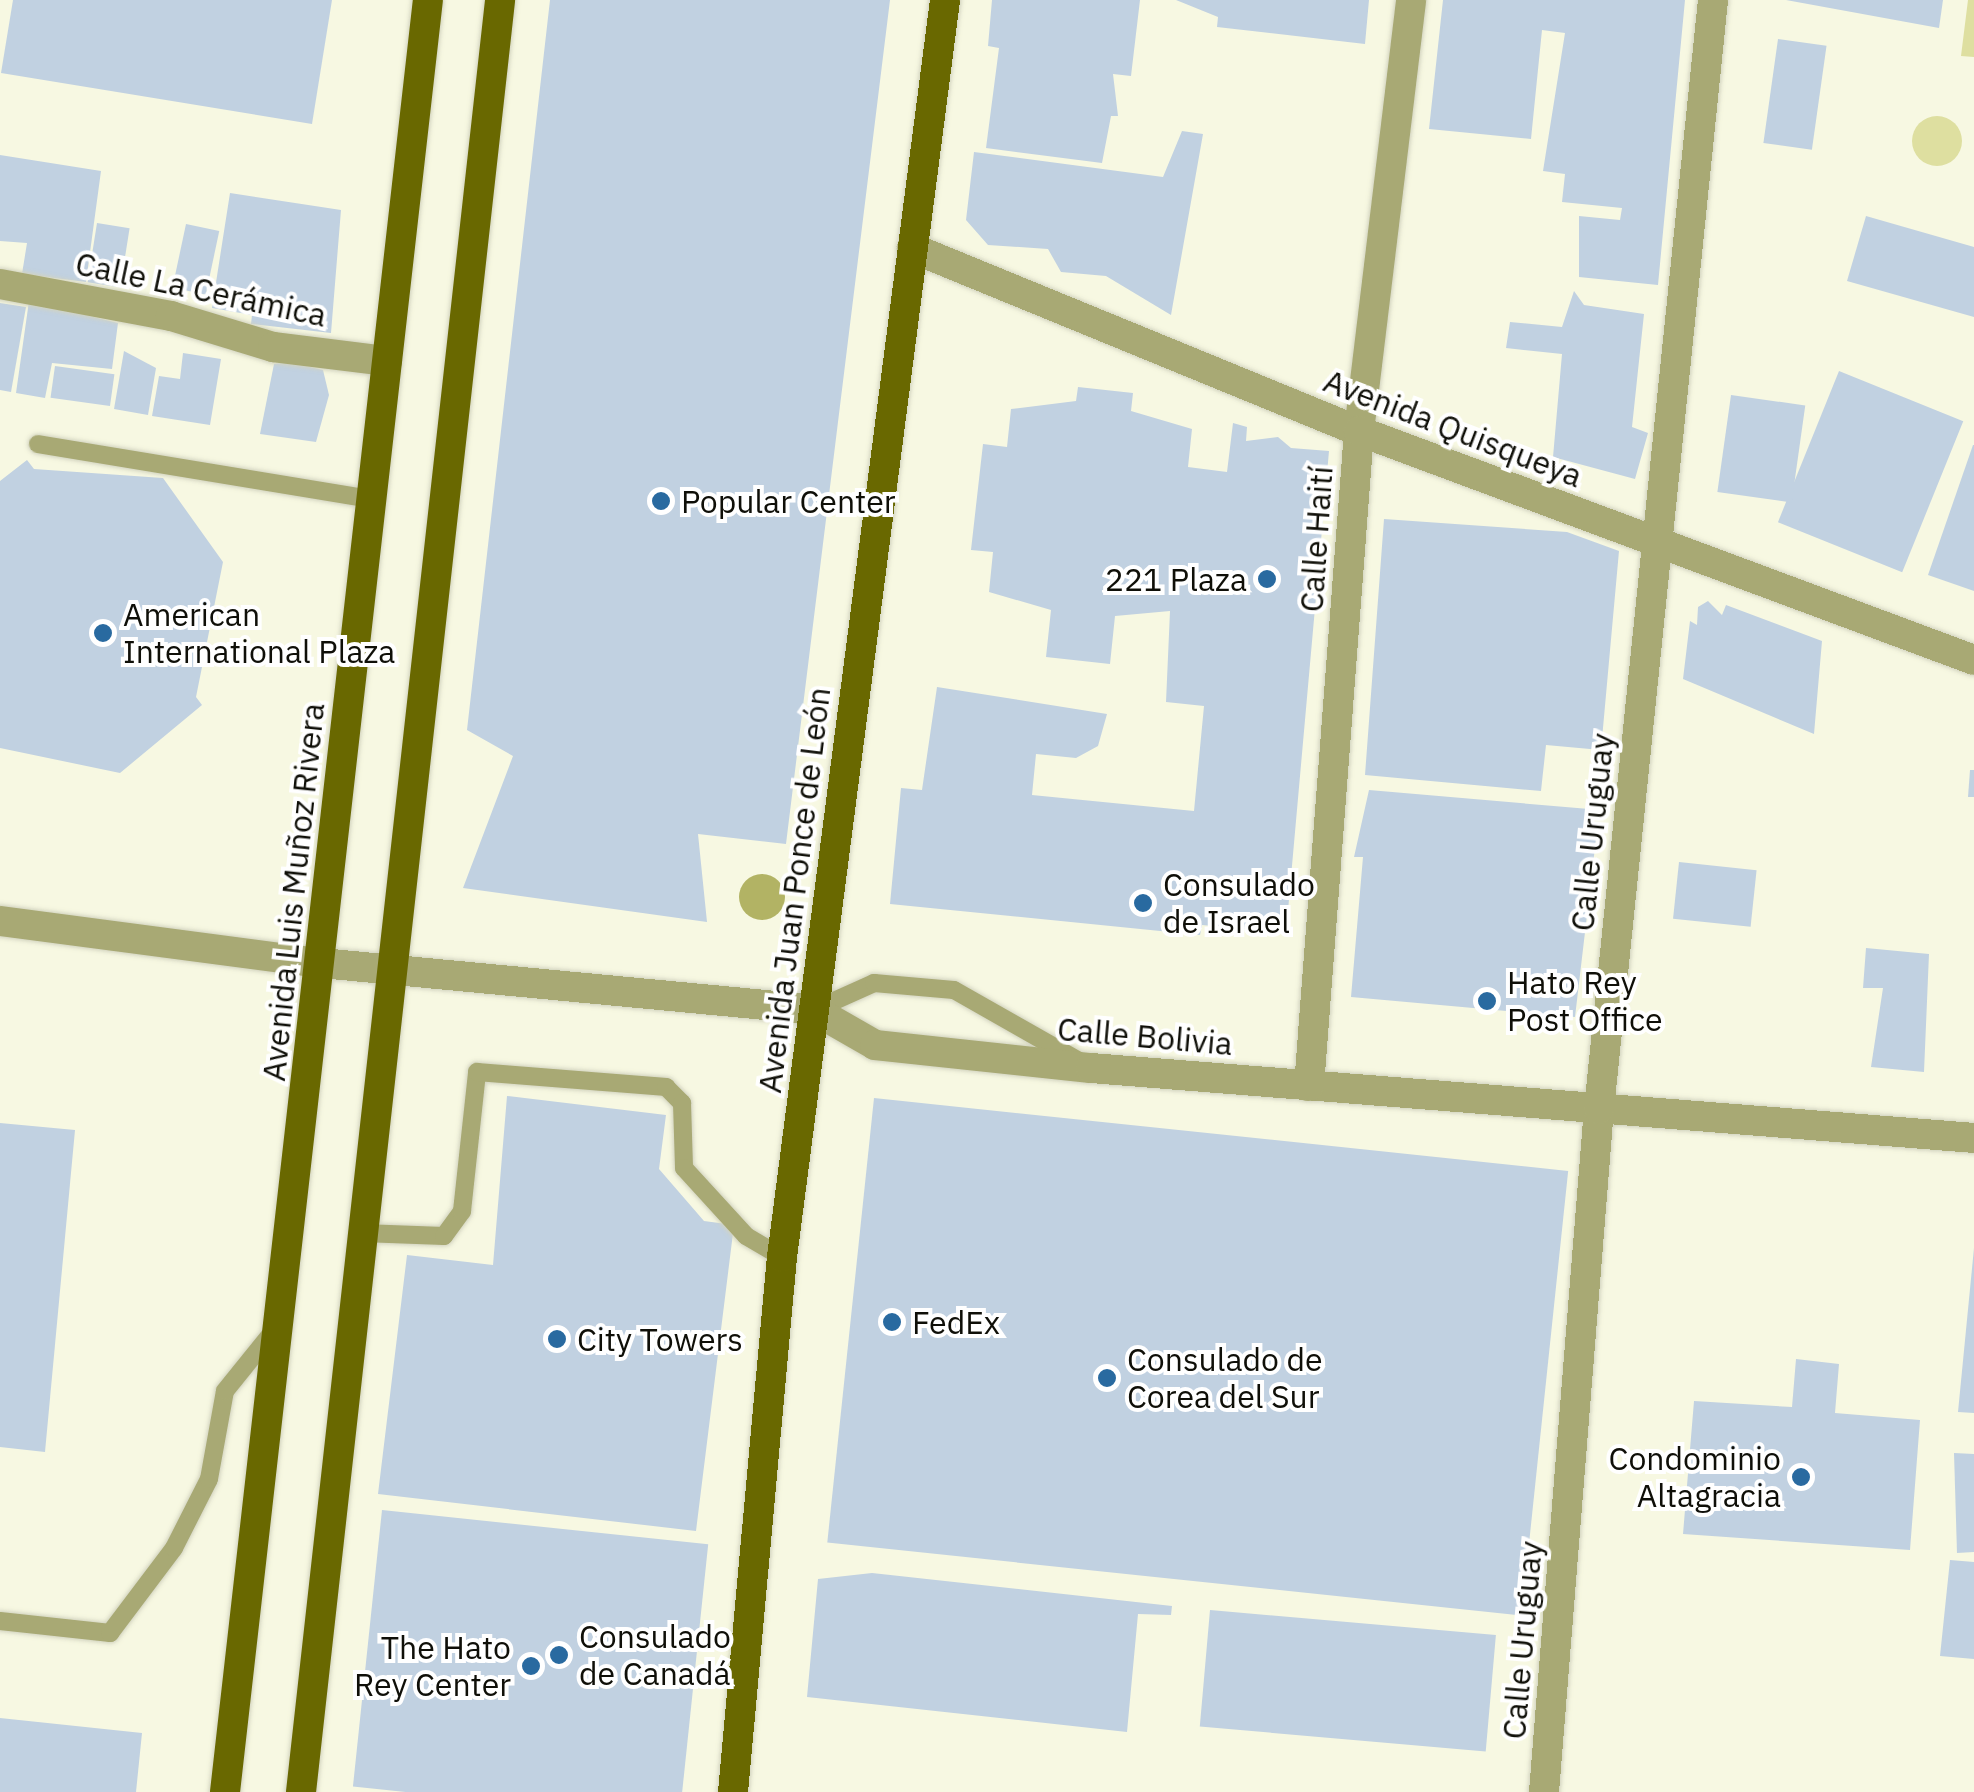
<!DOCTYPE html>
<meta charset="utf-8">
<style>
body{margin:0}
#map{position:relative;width:1974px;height:1792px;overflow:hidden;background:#f7f8e2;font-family:"IBM Plex Sans",sans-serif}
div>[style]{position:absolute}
.green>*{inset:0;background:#dedfa0}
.round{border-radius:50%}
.water>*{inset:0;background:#b2b364}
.building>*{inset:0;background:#c1d1e1;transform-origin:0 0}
.roads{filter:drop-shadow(0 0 2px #d2d3bf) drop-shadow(0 0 2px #d2d3bf)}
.service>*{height:18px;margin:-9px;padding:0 9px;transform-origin:9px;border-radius:9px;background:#a8a974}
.minor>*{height:30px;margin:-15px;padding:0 15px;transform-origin:15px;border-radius:15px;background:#a8a974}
.tertiary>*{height:30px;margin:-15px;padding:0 15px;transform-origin:15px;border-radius:15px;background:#a8a974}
.primary>*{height:30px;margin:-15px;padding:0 15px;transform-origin:15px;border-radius:15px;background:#696800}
.dots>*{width:28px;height:28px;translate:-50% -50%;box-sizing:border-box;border:5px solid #fff;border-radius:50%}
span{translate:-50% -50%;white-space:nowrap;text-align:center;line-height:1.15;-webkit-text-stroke:8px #fff;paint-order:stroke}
.street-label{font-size:32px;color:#0f0f08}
.poi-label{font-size:32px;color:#0f0f08}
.left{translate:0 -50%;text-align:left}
.right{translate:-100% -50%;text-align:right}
</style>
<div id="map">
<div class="green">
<i style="clip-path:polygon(1968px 0,1974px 0,1974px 57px,1961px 56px)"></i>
<i class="round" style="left:1912px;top:116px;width:50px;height:50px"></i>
</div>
<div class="water">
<i class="round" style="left:739px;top:874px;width:46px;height:46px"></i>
</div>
<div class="building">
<i style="clip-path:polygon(13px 0,332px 0,312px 124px,1px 73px)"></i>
<i style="clip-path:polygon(550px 0,890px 0,786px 844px,698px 834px,707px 922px,463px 888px,513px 756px,467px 730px)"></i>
<i style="clip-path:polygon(992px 0,1140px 0,1131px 76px,1113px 74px,1118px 116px,1111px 116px,1102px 163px,986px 148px,999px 48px,988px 46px)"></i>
<i style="clip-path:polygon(1176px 0,1369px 0,1365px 44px,1217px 27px,1218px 17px)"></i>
<i style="clip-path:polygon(1443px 0,1685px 0,1658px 285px,1579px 277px,1579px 216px,1620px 220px,1622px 208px,1562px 202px,1565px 174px,1543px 171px,1565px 33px,1542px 30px,1531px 139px,1429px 129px)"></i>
<i style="clip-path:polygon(1786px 0,1943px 0,1939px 28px)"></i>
<i style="left:1778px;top:39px;width:49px;height:105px;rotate:8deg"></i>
<i style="clip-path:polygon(1182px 131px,1203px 134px,1171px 315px,1106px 276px,1061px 272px,1048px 249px,988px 245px,966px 220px,974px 152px,1163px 177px)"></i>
<i style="clip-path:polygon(0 155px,101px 171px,86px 282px,22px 274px,27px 243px,0 241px)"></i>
<i style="clip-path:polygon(230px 193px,341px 210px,331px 333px,251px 324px,252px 315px,212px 308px)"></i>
<i style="clip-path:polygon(1866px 216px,1974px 247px,1974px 317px,1847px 281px)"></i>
<i style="left:97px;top:223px;width:33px;height:60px;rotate:9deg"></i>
<i style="left:186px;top:224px;width:34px;height:65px;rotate:12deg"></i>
<i style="clip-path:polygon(1574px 291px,1584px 305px,1644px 314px,1632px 427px,1648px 433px,1635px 479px,1553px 457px,1562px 354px,1506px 348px,1510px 322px,1562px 327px)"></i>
<i style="clip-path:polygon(29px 301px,118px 323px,112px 369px,52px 363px,45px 398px,16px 393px)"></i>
<i style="clip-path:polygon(0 303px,26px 307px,11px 392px,0 390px)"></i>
<i style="clip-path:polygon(124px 351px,156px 368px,148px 415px,114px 409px)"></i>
<i style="clip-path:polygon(183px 353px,221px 359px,210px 425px,152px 416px,159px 376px,180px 379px)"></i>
<i style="clip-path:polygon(289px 362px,323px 370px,329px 395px,316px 442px,260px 434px,274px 364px)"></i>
<i style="left:55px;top:366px;width:60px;height:32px;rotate:8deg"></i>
<i style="left:1839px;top:371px;width:134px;height:163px;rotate:22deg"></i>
<i style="clip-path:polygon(1078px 387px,1133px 393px,1131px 411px,1192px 429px,1188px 467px,1227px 472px,1233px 423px,1247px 427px,1246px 441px,1278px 437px,1291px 448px,1329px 451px,1286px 933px,1202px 925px,1200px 935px,890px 904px,901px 788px,922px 790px,937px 687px,1107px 714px,1098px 746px,1076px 758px,1036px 754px,1032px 795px,1194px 811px,1204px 706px,1166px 702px,1170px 611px,1115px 616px,1110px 664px,1046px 657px,1051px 610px,989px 592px,993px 552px,971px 550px,983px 444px,1007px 447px,1011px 409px,1076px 401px)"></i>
<i style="left:1731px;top:395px;width:75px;height:98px;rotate:8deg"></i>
<i style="clip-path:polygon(1973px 445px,1974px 445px,1974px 591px,1928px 575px)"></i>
<i style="clip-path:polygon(27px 460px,34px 469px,163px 478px,223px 562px,196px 697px,202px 705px,120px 773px,0 748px,0 481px)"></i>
<i style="clip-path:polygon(1384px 519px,1567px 532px,1619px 551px,1601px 750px,1546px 745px,1541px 791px,1365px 775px)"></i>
<i style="clip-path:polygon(1708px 601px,1722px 615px,1726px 605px,1822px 641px,1814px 734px,1683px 679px,1690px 621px,1697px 625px,1698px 607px)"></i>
<i style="clip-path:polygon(1970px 770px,1974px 770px,1974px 797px,1968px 797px)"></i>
<i style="clip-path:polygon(1369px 790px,1589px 809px,1596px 839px,1575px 1017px,1351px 997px,1363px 857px,1354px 857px)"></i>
<i style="left:1679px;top:862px;width:78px;height:57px;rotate:6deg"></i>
<i style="clip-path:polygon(1866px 948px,1929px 954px,1924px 1072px,1871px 1067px,1883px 988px,1863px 988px)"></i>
<i style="clip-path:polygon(507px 1096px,666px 1115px,659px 1169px,704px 1221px,734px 1225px,696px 1531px,378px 1494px,407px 1255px,493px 1265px)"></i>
<i style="left:874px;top:1098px;width:698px;height:447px;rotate:6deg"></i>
<i style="clip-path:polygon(0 1123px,75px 1130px,45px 1452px,0 1447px)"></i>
<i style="clip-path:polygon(1974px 1248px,1974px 1413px,1958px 1412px)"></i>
<i style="clip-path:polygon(1796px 1359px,1839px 1364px,1835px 1413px,1920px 1420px,1910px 1550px,1683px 1534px,1694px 1401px,1792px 1407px)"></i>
<i style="clip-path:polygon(1954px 1453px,1974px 1454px,1974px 1552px,1957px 1553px)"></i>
<i style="left:382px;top:1510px;width:328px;height:278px;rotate:6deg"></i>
<i style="clip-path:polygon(1950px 1560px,1974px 1562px,1974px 1659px,1940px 1656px)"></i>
<i style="clip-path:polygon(872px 1573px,1172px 1606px,1171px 1615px,1138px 1614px,1127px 1732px,807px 1697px,818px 1579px)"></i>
<i style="left:1210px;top:1610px;width:287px;height:117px;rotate:5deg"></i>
<i style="clip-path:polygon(0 1718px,142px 1733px,136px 1792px,0 1792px)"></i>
</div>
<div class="roads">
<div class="service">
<i style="left:38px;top:444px;width:338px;rotate:9.4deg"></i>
<i style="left:814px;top:1010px;width:66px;rotate:-24.2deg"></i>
<i style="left:874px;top:983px;width:80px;rotate:5deg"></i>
<i style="left:954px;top:990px;width:142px;rotate:29.6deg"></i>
<i style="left:362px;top:1233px;width:82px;rotate:2.1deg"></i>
<i style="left:444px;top:1236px;width:31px;rotate:-54deg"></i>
<i style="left:462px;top:1211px;width:140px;rotate:-83.8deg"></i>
<i style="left:477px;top:1072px;width:190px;rotate:4.5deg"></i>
<i style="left:666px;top:1087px;width:23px;rotate:45deg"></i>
<i style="left:682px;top:1103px;width:65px;rotate:88.2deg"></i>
<i style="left:684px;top:1168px;width:92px;rotate:47.6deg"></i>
<i style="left:746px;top:1236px;width:42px;rotate:30.3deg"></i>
<i style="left:0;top:1621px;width:111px;rotate:6.2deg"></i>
<i style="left:110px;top:1633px;width:106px;rotate:-53deg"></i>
<i style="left:174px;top:1548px;width:77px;rotate:-63.1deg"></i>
<i style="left:209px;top:1479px;width:89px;rotate:-79.7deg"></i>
<i style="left:225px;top:1391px;width:80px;rotate:-51.1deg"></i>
</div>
<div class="minor">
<i style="left:0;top:284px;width:174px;rotate:10.6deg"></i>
<i style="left:171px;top:316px;width:107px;rotate:16.9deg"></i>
<i style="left:273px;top:347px;width:115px;rotate:7deg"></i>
<i style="left:321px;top:963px;width:495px;rotate:5.4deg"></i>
<i style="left:814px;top:1010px;width:70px;rotate:29.8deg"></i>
<i style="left:875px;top:1045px;width:217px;rotate:6.1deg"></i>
<i style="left:1091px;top:1068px;width:886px;rotate:4.53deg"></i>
<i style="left:1309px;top:1086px;width:657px;rotate:-85.63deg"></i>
<i style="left:1359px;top:431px;width:434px;rotate:-83.1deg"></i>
<i style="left:1544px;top:1792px;width:685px;rotate:-85.4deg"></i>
<i style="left:1599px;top:1109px;width:1115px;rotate:-84.13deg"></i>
</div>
<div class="tertiary">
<i style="left:912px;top:248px;width:483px;rotate:22.3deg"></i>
<i style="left:1359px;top:431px;width:656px;rotate:20.42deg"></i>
<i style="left:0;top:921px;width:324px;rotate:7.5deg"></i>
</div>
<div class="primary">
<i style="left:225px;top:1792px;width:1803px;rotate:-83.54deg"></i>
<i style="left:301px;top:1792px;width:1803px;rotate:-83.66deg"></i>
<i style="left:733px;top:1792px;width:537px;rotate:-84.77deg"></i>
<i style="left:782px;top:1257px;width:1268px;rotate:-82.61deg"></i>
</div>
</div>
<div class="dots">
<i style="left:661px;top:501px;background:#296aa0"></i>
<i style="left:1267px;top:579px;background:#296aa0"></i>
<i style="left:103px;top:633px;background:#296aa0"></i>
<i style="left:1143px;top:903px;background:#296aa0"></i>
<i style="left:1487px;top:1001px;background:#296aa0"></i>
<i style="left:892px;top:1322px;background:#296aa0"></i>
<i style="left:557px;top:1339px;background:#296aa0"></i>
<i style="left:1107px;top:1378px;background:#296aa0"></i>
<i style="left:1801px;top:1477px;background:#296aa0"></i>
<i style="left:559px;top:1655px;background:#296aa0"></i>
<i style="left:531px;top:1666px;background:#296aa0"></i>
</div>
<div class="street-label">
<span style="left:201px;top:289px;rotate:12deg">Calle La Cerámica</span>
<span style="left:1453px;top:428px;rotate:21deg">Avenida Quisqueya</span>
<span style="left:1316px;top:539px;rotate:-86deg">Calle Haití</span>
<span style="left:1592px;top:832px;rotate:-84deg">Calle Uruguay</span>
<span style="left:794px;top:890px;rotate:-83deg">Avenida Juan Ponce de León</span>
<span style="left:293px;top:892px;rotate:-84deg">Avenida Luis Muñoz Rivera</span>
<span style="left:1145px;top:1036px;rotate:5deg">Calle Bolivia</span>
<span style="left:1522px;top:1640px;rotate:-85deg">Calle Uruguay</span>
</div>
<div class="poi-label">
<span class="left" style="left:681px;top:501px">Popular Center</span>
<span class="right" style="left:1247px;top:579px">221 Plaza</span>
<span class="left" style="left:123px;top:633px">American<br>International Plaza</span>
<span class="left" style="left:1163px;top:903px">Consulado<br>de Israel</span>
<span class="left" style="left:1507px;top:1001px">Hato Rey<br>Post Office</span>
<span class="left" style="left:912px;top:1322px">FedEx</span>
<span class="left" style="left:577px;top:1339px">City Towers</span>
<span class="left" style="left:1127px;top:1378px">Consulado de<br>Corea del Sur</span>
<span class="right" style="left:1781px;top:1477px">Condominio<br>Altagracia</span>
<span class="left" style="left:579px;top:1655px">Consulado<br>de Canadá</span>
<span class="right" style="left:511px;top:1666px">The Hato<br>Rey Center</span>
</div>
</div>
